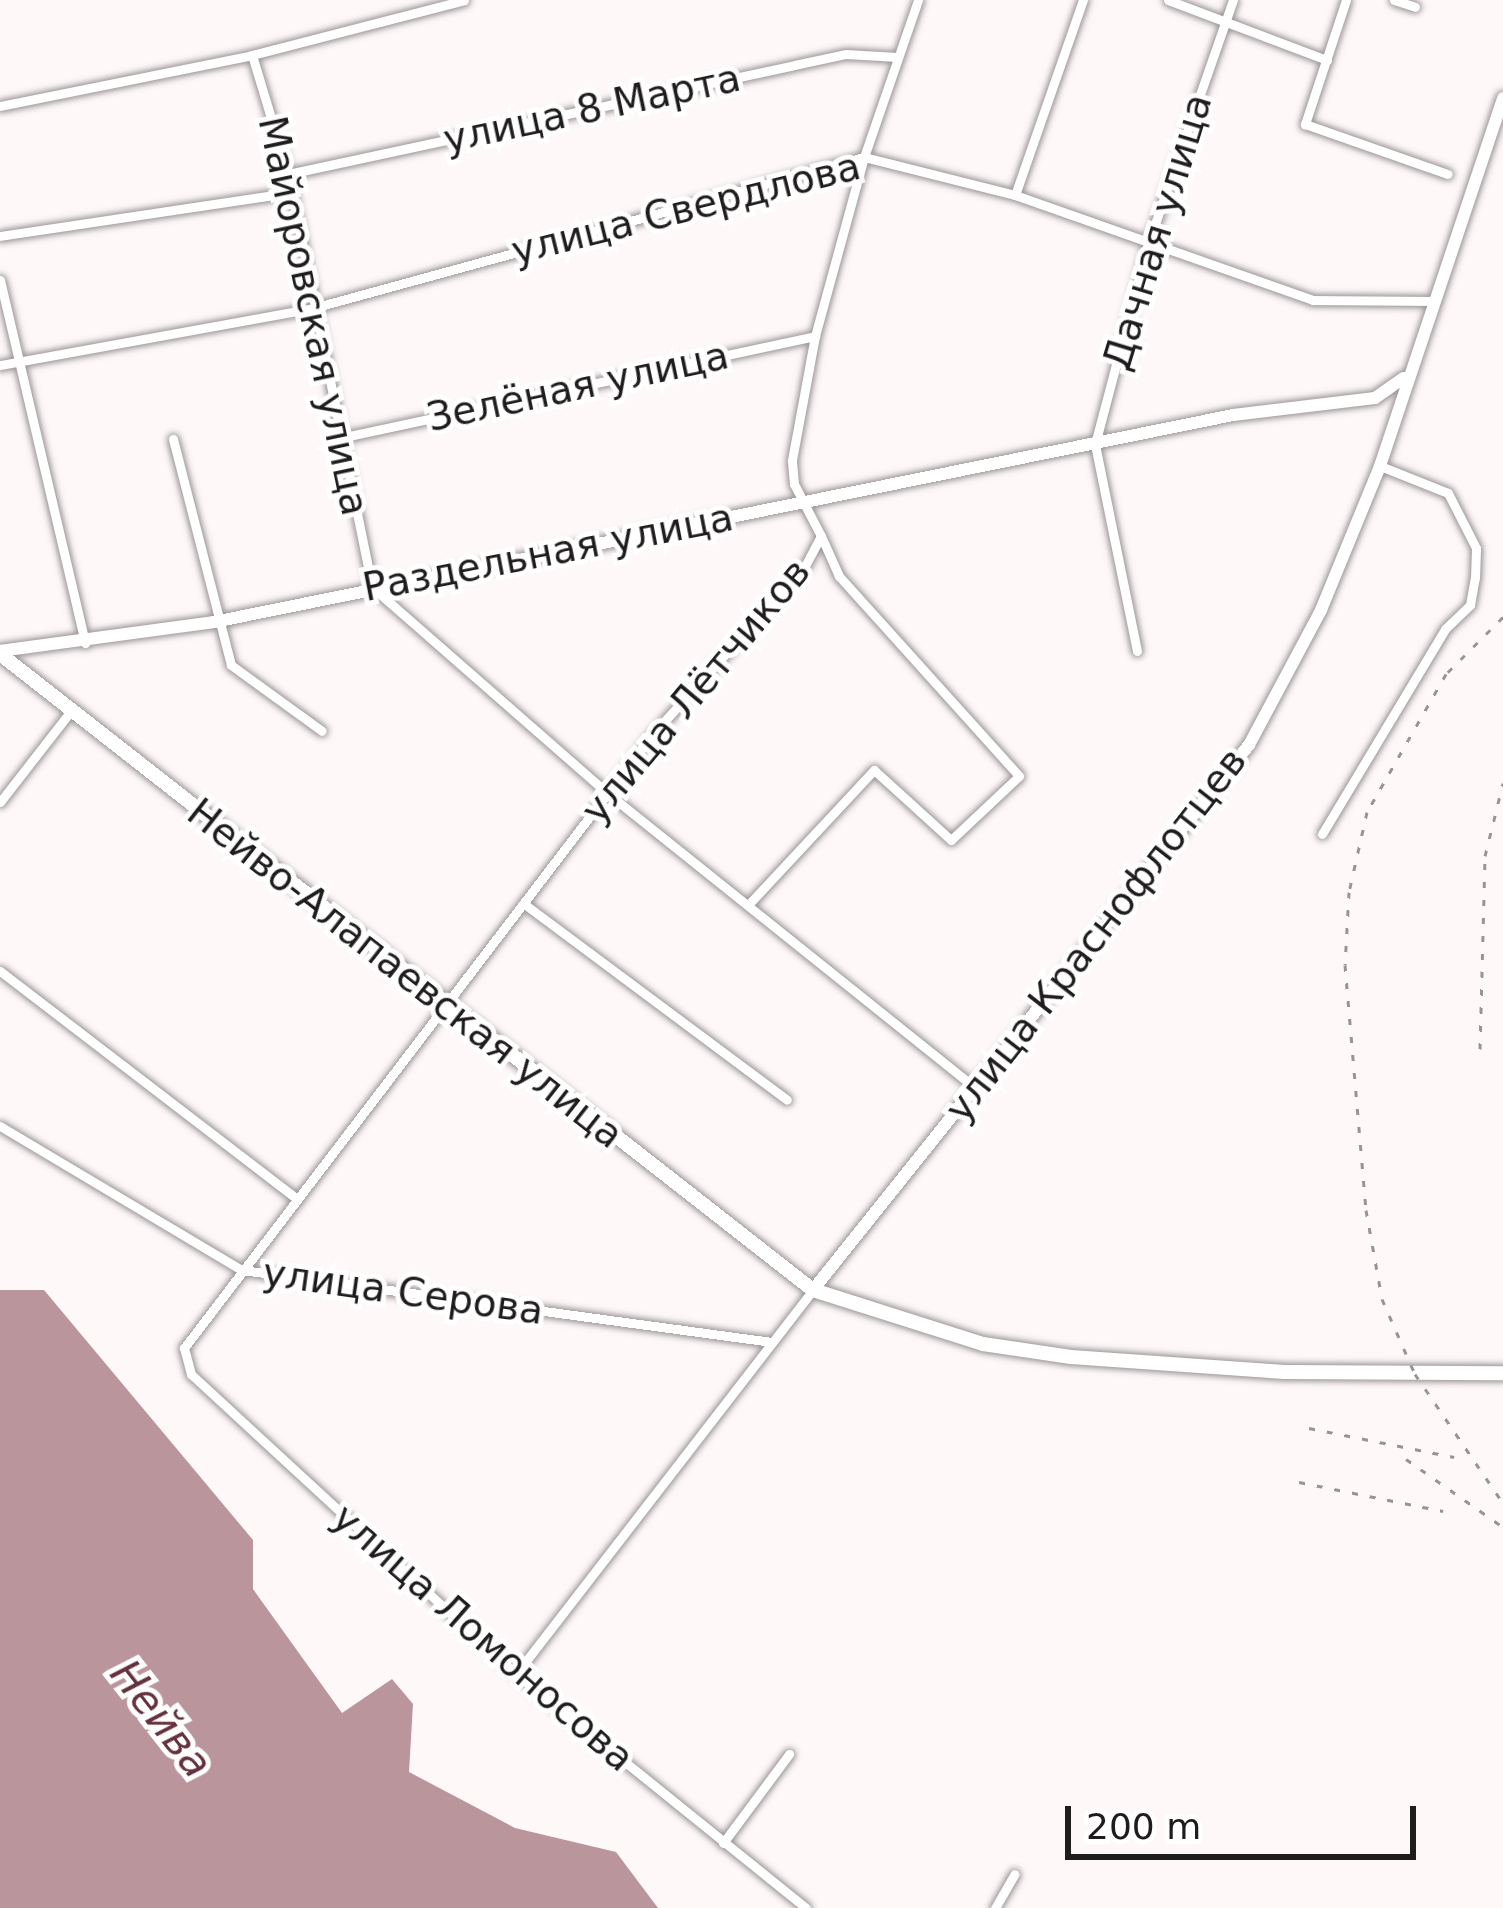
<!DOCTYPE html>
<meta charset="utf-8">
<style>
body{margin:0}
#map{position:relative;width:1503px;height:1908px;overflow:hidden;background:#fef8f9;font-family:"DejaVu Sans",sans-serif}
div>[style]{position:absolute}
.water>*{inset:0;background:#ba969c}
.roads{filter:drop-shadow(0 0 3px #9c9596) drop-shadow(0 0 3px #9c9596)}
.minor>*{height:9px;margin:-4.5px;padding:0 4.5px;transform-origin:4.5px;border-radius:4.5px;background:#fff}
.tertiary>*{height:12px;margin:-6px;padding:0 6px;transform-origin:6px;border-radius:6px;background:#fff}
.secondary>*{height:14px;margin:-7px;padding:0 7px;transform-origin:7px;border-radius:7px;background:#fff}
.rail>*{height:3px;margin-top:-1.5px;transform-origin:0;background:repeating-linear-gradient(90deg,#989394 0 6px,transparent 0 18px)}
span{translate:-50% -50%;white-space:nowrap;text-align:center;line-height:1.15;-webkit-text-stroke:10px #fff;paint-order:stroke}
.street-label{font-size:39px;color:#1f1c1d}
.water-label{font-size:42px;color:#64313d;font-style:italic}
.scale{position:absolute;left:1065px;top:1806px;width:351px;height:54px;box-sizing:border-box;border:6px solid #1f1c1d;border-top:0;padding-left:15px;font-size:36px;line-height:42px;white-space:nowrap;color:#1f1c1d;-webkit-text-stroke:9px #fff;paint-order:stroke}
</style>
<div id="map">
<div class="water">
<i style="clip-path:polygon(0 1290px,44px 1290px,253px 1540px,253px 1589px,342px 1713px,392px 1679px,413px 1704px,409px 1772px,515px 1828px,616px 1852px,658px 1908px,0 1908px)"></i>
</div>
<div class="roads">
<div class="minor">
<i style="left:1168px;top:0;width:170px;rotate:20.7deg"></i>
<i style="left:1346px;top:0;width:131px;rotate:108.3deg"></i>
<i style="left:1305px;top:124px;width:151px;rotate:19.3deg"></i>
<i style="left:1394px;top:0;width:22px;rotate:18deg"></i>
<i style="left:252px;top:55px;width:124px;rotate:73.2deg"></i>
<i style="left:288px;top:174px;width:421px;rotate:78.5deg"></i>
<i style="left:372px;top:587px;width:311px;rotate:41.2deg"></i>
<i style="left:606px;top:792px;width:473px;rotate:38.7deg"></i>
<i style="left:0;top:106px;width:257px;rotate:-11.4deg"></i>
<i style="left:252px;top:55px;width:219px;rotate:-14.5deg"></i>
<i style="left:288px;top:174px;width:571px;rotate:-12.14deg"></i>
<i style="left:846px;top:54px;width:51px;rotate:3.4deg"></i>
<i style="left:1015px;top:195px;width:207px;rotate:-70.8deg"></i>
<i style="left:0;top:236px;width:291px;rotate:-8.5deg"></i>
<i style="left:0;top:280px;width:373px;rotate:76.8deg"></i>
<i style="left:0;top:365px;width:318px;rotate:-10.3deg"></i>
<i style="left:313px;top:308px;width:571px;rotate:-15.33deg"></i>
<i style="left:864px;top:157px;width:156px;rotate:14.1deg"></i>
<i style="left:1015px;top:195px;width:316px;rotate:19.4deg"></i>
<i style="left:1313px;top:300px;width:120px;rotate:0.5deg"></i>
<i style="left:340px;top:438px;width:486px;rotate:-12.1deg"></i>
<i style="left:173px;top:439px;width:233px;rotate:75.6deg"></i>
<i style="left:231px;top:665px;width:112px;rotate:36deg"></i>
<i style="left:1137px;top:651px;width:211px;rotate:-101.5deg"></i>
<i style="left:1095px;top:444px;width:207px;rotate:-75.2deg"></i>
<i style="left:1148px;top:244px;width:258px;rotate:-70.8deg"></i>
<i style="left:0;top:802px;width:114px;rotate:-52.1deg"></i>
<i style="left:1322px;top:834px;width:239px;rotate:-59deg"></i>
<i style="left:1445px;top:629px;width:35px;rotate:-44deg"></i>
<i style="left:1470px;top:605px;width:27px;rotate:-80deg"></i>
<i style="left:1475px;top:578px;width:30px;rotate:-88deg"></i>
<i style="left:1476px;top:548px;width:62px;rotate:-117deg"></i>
<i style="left:1448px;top:493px;width:73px;rotate:-158.3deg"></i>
<i style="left:748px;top:905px;width:185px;rotate:-47deg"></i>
<i style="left:874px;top:770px;width:104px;rotate:42.3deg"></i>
<i style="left:951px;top:840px;width:93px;rotate:-43.3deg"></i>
<i style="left:1019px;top:776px;width:269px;rotate:-132deg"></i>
<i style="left:839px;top:576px;width:44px;rotate:-114.2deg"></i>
<i style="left:527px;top:906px;width:324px;rotate:36.7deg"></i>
<i style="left:0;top:971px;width:369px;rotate:37.5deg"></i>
<i style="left:0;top:1126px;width:282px;rotate:30.8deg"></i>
<i style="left:242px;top:1270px;width:535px;rotate:7.74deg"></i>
<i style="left:516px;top:1674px;width:485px;rotate:-52.3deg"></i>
<i style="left:723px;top:1843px;width:111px;rotate:-53.4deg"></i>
<i style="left:806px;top:1908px;width:373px;rotate:-141.1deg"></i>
<i style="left:516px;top:1674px;width:442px;rotate:-137.3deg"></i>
<i style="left:191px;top:1374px;width:27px;rotate:-105deg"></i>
<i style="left:184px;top:1348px;width:770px;rotate:-52.65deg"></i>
<i style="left:651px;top:736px;width:229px;rotate:-47.8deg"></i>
<i style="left:805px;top:566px;width:34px;rotate:-62deg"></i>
<i style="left:821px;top:536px;width:59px;rotate:-117.4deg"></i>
<i style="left:794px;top:484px;width:24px;rotate:-95deg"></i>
<i style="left:792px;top:460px;width:126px;rotate:-79.5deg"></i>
<i style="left:815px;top:336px;width:186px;rotate:-74.7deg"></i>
<i style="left:864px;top:157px;width:166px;rotate:-71deg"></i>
<i style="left:995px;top:1908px;width:39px;rotate:-60deg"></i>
</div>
<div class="tertiary">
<i style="left:0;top:651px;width:216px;rotate:-7.7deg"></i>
<i style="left:214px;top:622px;width:1040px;rotate:-11.48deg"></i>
<i style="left:1233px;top:415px;width:143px;rotate:-6.8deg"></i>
<i style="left:1375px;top:398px;width:35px;rotate:-35deg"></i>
<i style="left:813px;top:1290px;width:698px;rotate:-51.34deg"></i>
<i style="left:1249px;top:745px;width:153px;rotate:-61.9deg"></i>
<i style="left:1321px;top:610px;width:156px;rotate:-67.7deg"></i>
<i style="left:1380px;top:466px;width:388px;rotate:-71.5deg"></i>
</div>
<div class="secondary">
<i style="left:0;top:654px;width:1032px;rotate:38.04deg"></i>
<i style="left:813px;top:1290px;width:178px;rotate:17.6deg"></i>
<i style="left:983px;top:1344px;width:89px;rotate:8.4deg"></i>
<i style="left:1071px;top:1357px;width:214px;rotate:4deg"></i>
<i style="left:1284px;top:1372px;width:219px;rotate:0.3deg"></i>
</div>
</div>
<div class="rail">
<i style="left:1503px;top:617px;width:81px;rotate:135deg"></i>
<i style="left:1446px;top:674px;width:159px;rotate:119.8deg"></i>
<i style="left:1367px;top:812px;width:82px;rotate:102.7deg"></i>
<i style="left:1349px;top:892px;width:73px;rotate:93.1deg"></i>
<i style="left:1345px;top:965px;width:246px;rotate:85.1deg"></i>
<i style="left:1366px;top:1210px;width:90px;rotate:79.8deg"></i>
<i style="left:1382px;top:1299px;width:82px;rotate:66.3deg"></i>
<i style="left:1415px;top:1374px;width:156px;rotate:55.7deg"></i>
<i style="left:1480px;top:1049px;width:193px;rotate:-88.5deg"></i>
<i style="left:1485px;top:856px;width:75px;rotate:-76.1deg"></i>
<i style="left:1309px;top:1428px;width:148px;rotate:11.3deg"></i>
<i style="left:1406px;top:1459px;width:118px;rotate:35deg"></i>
<i style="left:1299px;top:1482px;width:147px;rotate:11.4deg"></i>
</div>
<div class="street-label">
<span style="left:592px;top:109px;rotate:-12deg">улица 8 Марта</span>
<span style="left:686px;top:209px;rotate:-14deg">улица Свердлова</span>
<span style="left:1158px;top:232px;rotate:-73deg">Дачная улица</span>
<span style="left:313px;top:316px;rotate:78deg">Майоровская улица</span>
<span style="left:578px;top:387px;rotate:-12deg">Зелёная улица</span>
<span style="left:548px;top:553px;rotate:-11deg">Раздельная улица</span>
<span style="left:696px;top:691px;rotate:-50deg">улица Лётчиков</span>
<span style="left:1096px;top:935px;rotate:-52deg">улица Краснофлотцев</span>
<span style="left:405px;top:974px;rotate:38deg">Нейво-Алапаевская улица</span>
<span style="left:403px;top:1292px;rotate:8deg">улица Серова</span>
<span style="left:483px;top:1638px;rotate:41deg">улица Ломоносова</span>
</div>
<div class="water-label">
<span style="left:161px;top:1719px;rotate:52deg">Нейва</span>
</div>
<div class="scale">200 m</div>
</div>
